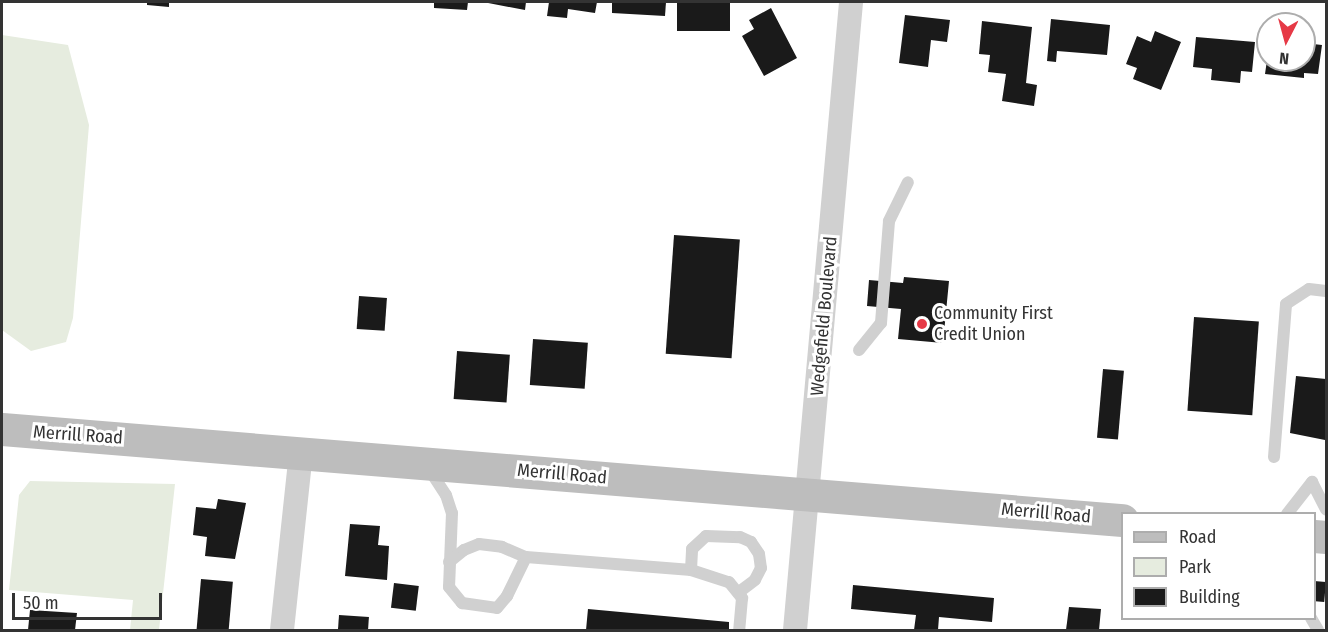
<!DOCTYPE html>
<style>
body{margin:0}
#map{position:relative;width:1328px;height:632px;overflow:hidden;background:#fff;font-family:"Fira Sans Condensed",sans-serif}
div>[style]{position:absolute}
.green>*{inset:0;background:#e6ecdf}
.building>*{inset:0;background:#1a1a1a;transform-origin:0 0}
.lane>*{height:12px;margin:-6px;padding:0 6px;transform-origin:6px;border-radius:6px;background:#d0d0d0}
.street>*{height:24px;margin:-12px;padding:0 12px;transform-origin:12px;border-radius:12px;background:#d0d0d0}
.secondary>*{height:33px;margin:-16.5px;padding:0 16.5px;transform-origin:16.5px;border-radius:16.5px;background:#bdbdbd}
.dots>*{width:16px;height:16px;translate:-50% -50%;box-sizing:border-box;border:3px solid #fff;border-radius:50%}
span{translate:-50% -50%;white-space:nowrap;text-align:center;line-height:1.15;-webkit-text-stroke:6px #fff;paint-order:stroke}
.poi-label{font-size:18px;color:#333}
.left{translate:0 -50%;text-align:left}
.street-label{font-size:18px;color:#333}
.frame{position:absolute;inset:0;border:3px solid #333;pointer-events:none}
.legend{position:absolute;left:1121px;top:512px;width:195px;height:108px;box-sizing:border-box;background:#fff;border:2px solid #adadad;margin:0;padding:8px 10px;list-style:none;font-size:18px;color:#333}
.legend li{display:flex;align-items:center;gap:12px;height:30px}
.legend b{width:30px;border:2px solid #adadad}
.north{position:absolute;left:1256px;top:12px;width:60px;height:60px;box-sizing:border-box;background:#fff;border:2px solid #adadad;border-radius:50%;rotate:186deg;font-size:16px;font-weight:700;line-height:24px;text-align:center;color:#333}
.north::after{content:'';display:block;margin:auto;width:21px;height:27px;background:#e63946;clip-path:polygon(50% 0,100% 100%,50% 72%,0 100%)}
.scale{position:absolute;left:12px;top:593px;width:150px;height:27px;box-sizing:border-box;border:3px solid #333;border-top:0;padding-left:8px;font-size:18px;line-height:21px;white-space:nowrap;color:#333;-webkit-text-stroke:4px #fff;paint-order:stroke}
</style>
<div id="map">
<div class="green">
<i style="clip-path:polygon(2px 35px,68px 45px,89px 125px,73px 318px,66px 342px,31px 351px,2px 330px)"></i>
<i style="clip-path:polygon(30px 481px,175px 484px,159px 630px,130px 630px,133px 600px,9px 590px,19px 495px)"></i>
</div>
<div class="building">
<i style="clip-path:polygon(147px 2px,169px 2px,169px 7px,147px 5px)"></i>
<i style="clip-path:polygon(434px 2px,468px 2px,467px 10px,434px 8px)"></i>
<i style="clip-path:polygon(483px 2px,526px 2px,525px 10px)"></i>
<i style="clip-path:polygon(549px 2px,597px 2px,595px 13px,568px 9px,567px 18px,547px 16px)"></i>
<i style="clip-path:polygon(612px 2px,666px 2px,665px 16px,612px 13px)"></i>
<i style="left:677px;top:2px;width:53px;height:29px"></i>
<i style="clip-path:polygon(771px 8px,797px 58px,764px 76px,742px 36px,754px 29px,749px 20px)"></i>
<i style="clip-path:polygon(905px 15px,950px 20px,947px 42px,931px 40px,928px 67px,899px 63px)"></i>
<i style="clip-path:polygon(1051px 19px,1110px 25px,1107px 55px,1057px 51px,1056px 62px,1047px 61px)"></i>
<i style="clip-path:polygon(982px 21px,1032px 27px,1026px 83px,1037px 85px,1034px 106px,1002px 101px,1006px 74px,988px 72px,990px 55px,979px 54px)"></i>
<i style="clip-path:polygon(1155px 31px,1181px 42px,1161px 90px,1133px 79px,1137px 68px,1126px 64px,1137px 36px,1151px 42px)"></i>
<i style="clip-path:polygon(1196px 37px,1255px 42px,1252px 72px,1241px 71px,1240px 83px,1211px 80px,1212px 69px,1193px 67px)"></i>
<i style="clip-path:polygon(1304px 43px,1322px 45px,1318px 74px,1304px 73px,1304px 78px,1265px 74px,1267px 60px,1304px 60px)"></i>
<i style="left:674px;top:235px;width:66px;height:119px;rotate:4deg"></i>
<i style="clip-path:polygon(904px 277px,949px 281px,943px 343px,898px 339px,901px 309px,867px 306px,869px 280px,903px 283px)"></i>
<i style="left:359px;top:296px;width:28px;height:33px;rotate:4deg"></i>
<i style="left:1194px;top:317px;width:65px;height:94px;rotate:4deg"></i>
<i style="left:533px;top:339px;width:55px;height:46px;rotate:4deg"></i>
<i style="left:457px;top:351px;width:53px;height:48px;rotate:4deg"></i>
<i style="left:1103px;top:369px;width:21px;height:69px;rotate:5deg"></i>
<i style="clip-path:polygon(1296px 376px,1326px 379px,1325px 440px,1290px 433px)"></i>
<i style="clip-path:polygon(218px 499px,246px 503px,235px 559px,205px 556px,207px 537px,193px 535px,196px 507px,216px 509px)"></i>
<i style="clip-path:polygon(350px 524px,380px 526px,378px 545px,389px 546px,387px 580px,345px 576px)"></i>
<i style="left:201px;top:579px;width:32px;height:51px;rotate:5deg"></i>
<i style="left:1314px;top:581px;width:12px;height:20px;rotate:5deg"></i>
<i style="left:394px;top:583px;width:25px;height:25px;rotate:7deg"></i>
<i style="clip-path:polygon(853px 585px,994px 598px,992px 622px,939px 617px,938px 630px,914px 630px,916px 615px,851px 609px)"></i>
<i style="clip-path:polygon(1069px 607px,1101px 609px,1099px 630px,1066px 630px)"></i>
<i style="clip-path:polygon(588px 609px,729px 622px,729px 630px,586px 630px)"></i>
<i style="clip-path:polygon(30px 610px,77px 613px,75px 630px,28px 630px)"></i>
<i style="left:339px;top:615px;width:30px;height:15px;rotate:4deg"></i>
</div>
<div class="lane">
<i style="left:859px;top:350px;width:35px;rotate:-51deg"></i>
<i style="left:881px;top:323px;width:102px;rotate:-85.5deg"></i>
<i style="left:889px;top:221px;width:43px;rotate:-64deg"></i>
<i style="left:1274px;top:457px;width:153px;rotate:-85.5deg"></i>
<i style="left:1286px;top:304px;width:27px;rotate:-33deg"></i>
<i style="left:1309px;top:289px;width:17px;rotate:7deg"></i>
<i style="left:429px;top:469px;width:31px;rotate:57deg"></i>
<i style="left:446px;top:495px;width:19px;rotate:72deg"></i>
<i style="left:452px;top:513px;width:74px;rotate:92.3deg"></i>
<i style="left:449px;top:587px;width:21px;rotate:51deg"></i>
<i style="left:462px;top:603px;width:35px;rotate:8deg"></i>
<i style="left:497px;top:608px;width:16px;rotate:-50deg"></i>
<i style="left:507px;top:596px;width:43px;rotate:-64deg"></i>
<i style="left:1287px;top:514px;width:41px;rotate:-52deg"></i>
<i style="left:1312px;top:482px;width:31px;rotate:63deg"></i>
<i style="left:449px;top:562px;width:19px;rotate:-39deg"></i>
<i style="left:464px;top:550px;width:16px;rotate:-22deg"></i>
<i style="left:479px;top:544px;width:23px;rotate:7deg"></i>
<i style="left:502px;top:547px;width:26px;rotate:23deg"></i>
<i style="left:526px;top:557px;width:166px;rotate:4.5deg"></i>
<i style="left:691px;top:570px;width:40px;rotate:18deg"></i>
<i style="left:729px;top:582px;width:21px;rotate:51deg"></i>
<i style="left:742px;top:598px;width:32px;rotate:95deg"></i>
<i style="left:691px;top:570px;width:21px;rotate:-87deg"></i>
<i style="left:692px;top:549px;width:19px;rotate:-43deg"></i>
<i style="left:706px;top:536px;width:34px;rotate:2deg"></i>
<i style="left:740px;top:537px;width:12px;rotate:24deg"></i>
<i style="left:751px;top:542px;width:14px;rotate:56deg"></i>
<i style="left:759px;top:554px;width:14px;rotate:82deg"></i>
<i style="left:761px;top:568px;width:13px;rotate:117deg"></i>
<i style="left:755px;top:580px;width:21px;rotate:143deg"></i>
<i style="left:1311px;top:618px;width:14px;rotate:60deg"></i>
</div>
<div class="street">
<i style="left:282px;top:630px;width:179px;rotate:-83.9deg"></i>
<i style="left:795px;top:630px;width:630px;rotate:-84.9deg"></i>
</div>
<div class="secondary">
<i style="left:2px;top:429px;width:1124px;rotate:4.65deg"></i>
<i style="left:1314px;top:536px;width:12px;rotate:5deg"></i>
</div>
<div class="dots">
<i style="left:922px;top:324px;background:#e63946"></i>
</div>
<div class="poi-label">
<span class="left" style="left:934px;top:324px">Community First<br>Credit Union</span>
</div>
<div class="street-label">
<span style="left:824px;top:316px;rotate:-85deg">Wedgefield Boulevard</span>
<span style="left:78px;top:435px;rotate:4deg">Merrill Road</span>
<span style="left:562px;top:474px;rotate:5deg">Merrill Road</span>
<span style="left:1046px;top:513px;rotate:5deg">Merrill Road</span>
</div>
<div class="frame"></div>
<ul class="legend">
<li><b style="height:8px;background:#bdbdbd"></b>Road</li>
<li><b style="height:16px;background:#e6ecdf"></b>Park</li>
<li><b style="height:16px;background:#1a1a1a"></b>Building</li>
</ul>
<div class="north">N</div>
<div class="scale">50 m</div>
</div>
